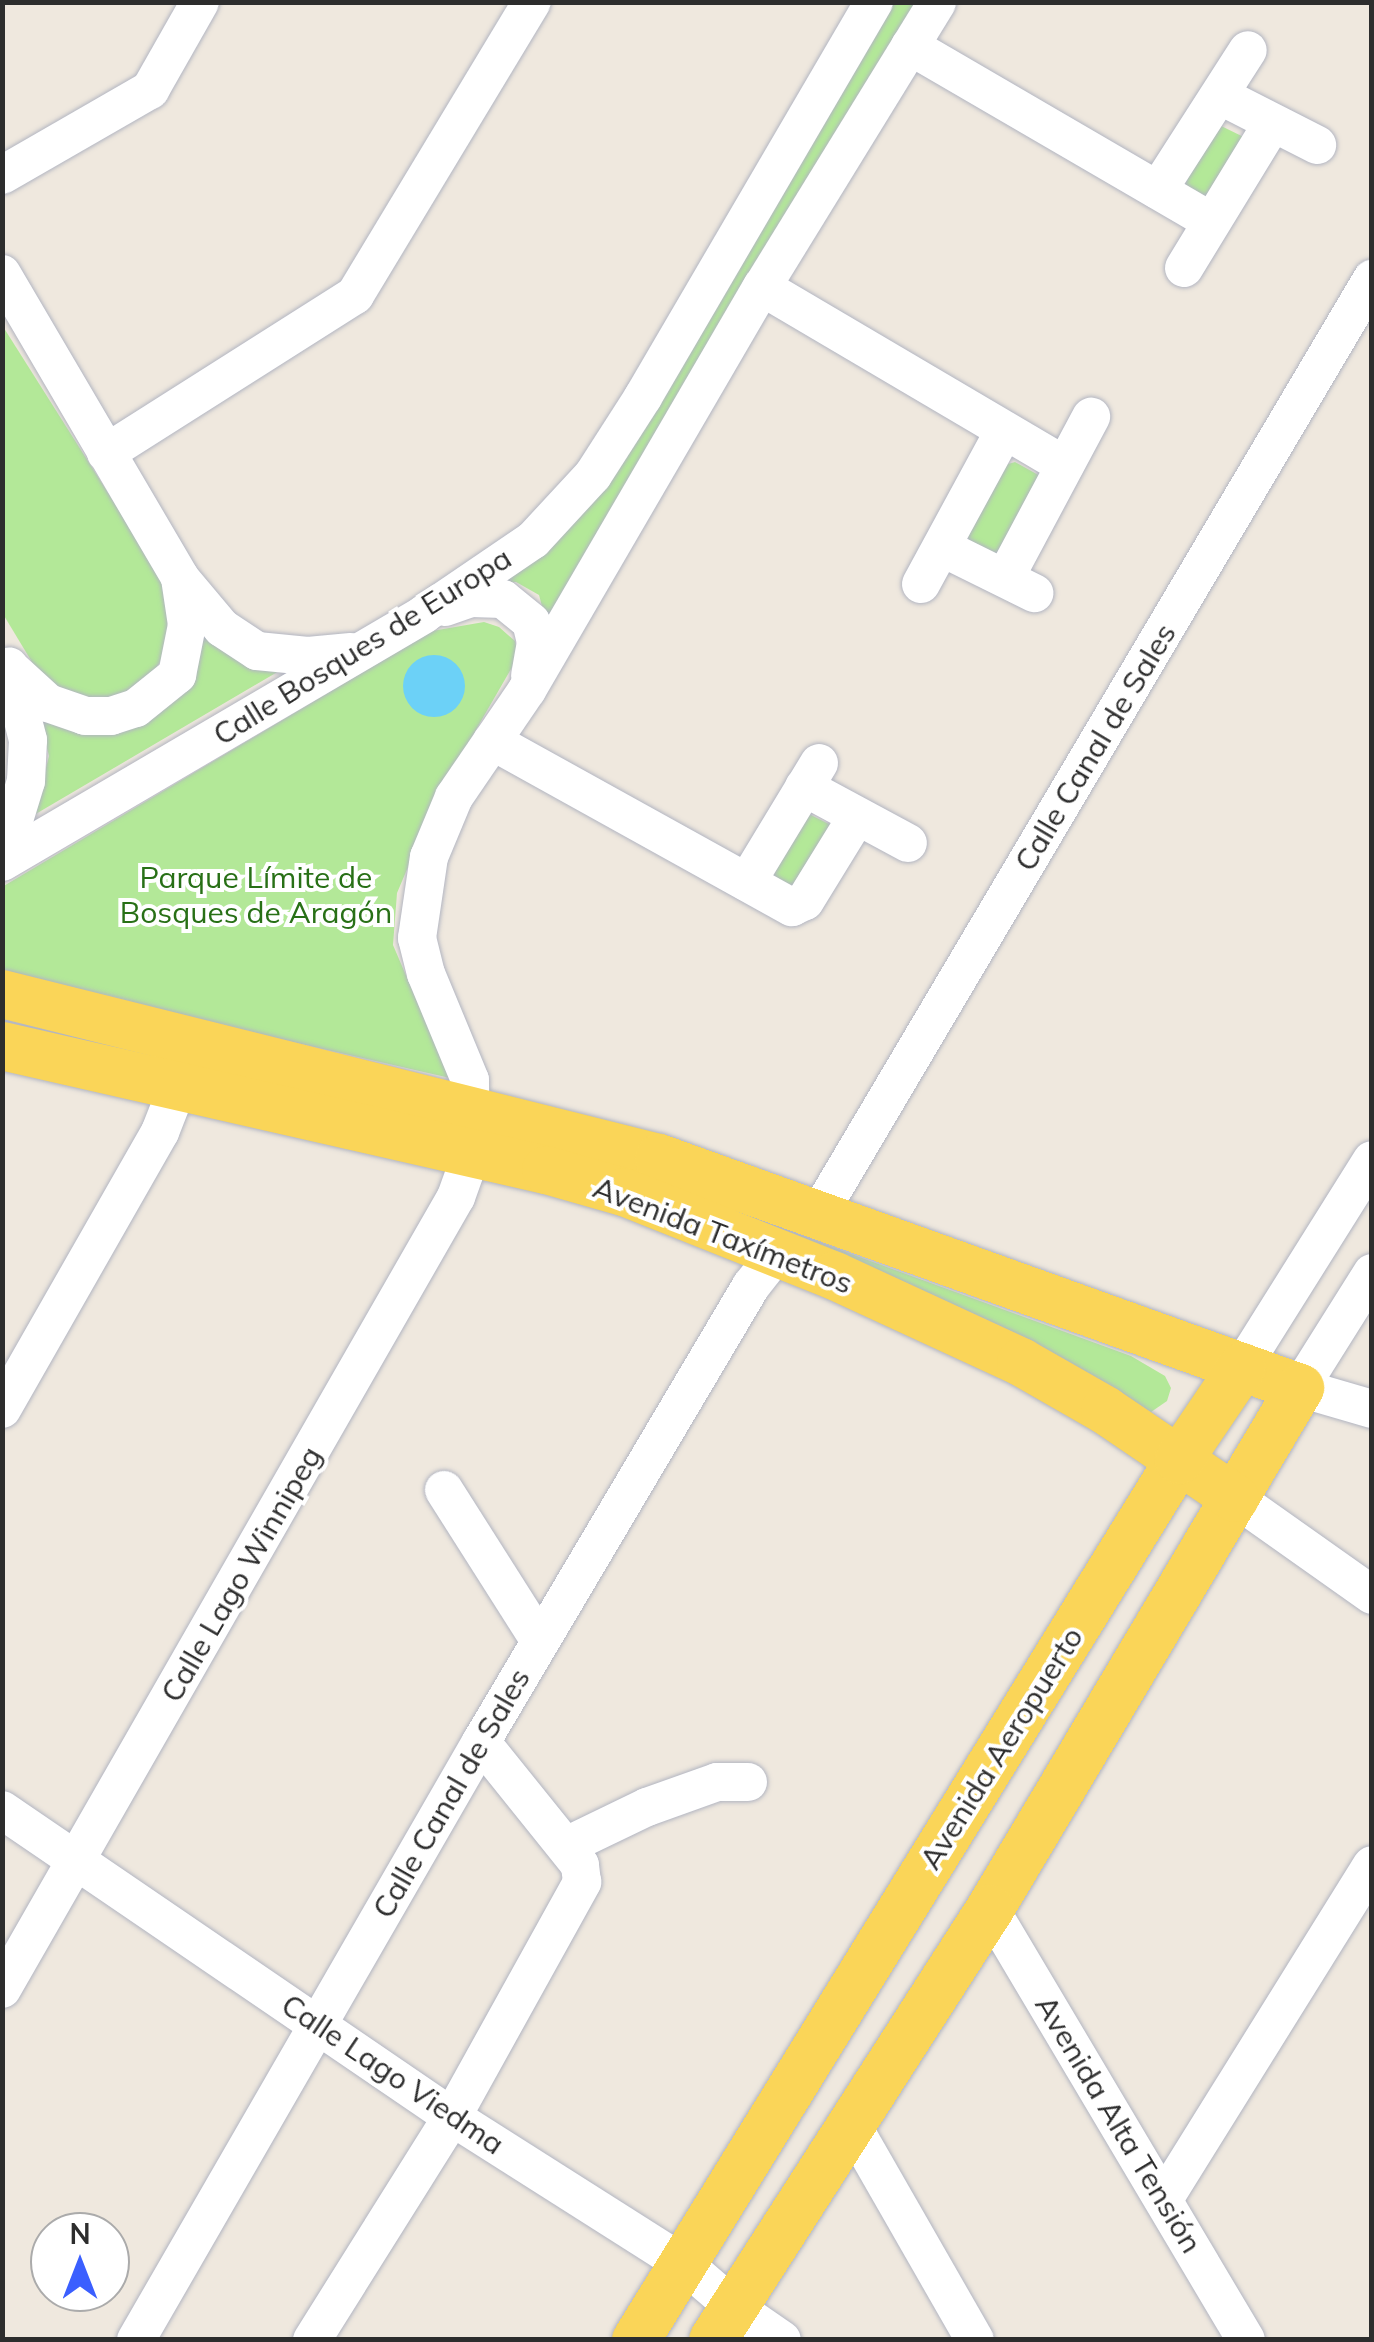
<!DOCTYPE html>
<meta charset="utf-8">
<style>
body{margin:0}
#map{position:relative;width:1374px;height:2342px;overflow:hidden;background:#efe8de;font-family:Mulish,sans-serif}
div>[style]{position:absolute}
.green>*{inset:0;background:#b3e898;transform-origin:0 0}
.water>*{inset:0;background:#6cd1f7}
.round{border-radius:50%}
.roads{filter:drop-shadow(0 0 2px #b2b5c1) drop-shadow(0 0 2px #b2b5c1)}
.minor>*{height:38px;margin:-19px;padding:0 19px;transform-origin:19px;border-radius:19px;background:#fff}
.major>*{height:48px;margin:-24px;padding:0 24px;transform-origin:24px;border-radius:24px;background:#fad558}
span{translate:-50% -50%;white-space:nowrap;text-align:center;line-height:1.15;-webkit-text-stroke:8px #fff;paint-order:stroke}
.street-label{font-size:30px;color:#2d2d2d}
.park-label{font-size:30px;color:#287016}
.frame{position:absolute;inset:0;border:5px solid #2d2d2d;pointer-events:none}
.north{position:absolute;left:30px;top:2212px;width:100px;height:100px;box-sizing:border-box;background:#fff;border:2px solid #ababab;border-radius:50%;rotate:0deg;font-size:28px;font-weight:700;line-height:40px;text-align:center;color:#2d2d2d}
.north::after{content:'';display:block;margin:auto;width:35px;height:45px;background:#3b5fff;clip-path:polygon(50% 0,100% 100%,50% 72%,0 100%)}
</style>
<div id="map">
<div class="green">
<i style="clip-path:polygon(889px 3px,919px 3px,546px 621px,539px 595px,516px 582px,502px 582px)"></i>
<i style="left:1215px;top:123px;width:37px;height:80px;rotate:26deg"></i>
<i style="clip-path:polygon(2px 325px,172px 594px,168px 648px,151px 677px,128px 696px,98px 704px,47px 687px,3px 614px)"></i>
<i style="clip-path:polygon(1015px 462px,1042px 477px,997px 558px,970px 545px,963px 521px,991px 469px)"></i>
<i style="clip-path:polygon(484px 622px,499px 627px,515px 641px,518px 657px,439px 794px,397px 893px,393px 945px,450px 1078px,3px 976px,2px 887px,432px 631px)"></i>
<i style="clip-path:polygon(205px 625px,291px 664px,34px 815px,49px 756px,38px 713px,119px 724px)"></i>
<i style="clip-path:polygon(809px 814px,831px 825px,789px 894px,772px 886px,772px 864px)"></i>
<i style="clip-path:polygon(577px 1154px,1131px 1356px,1165px 1376px,1171px 1388px,1167px 1401px,1151px 1412px,1074px 1367px)"></i>
</div>
<div class="water">
<i class="round" style="left:403px;top:655px;width:62px;height:62px"></i>
</div>
<div class="roads">
<div class="minor">
<i style="left:910px;top:46px;width:348px;rotate:30.2deg"></i>
<i style="left:1221px;top:96px;width:108px;rotate:27deg"></i>
<i style="left:2px;top:175px;width:171px;rotate:-29.9deg"></i>
<i style="left:150px;top:90px;width:101px;rotate:-60.4deg"></i>
<i style="left:1158px;top:190px;width:166px;rotate:-57.3deg"></i>
<i style="left:1184px;top:268px;width:169px;rotate:-58.6deg"></i>
<i style="left:2px;top:274px;width:352px;rotate:59.6deg"></i>
<i style="left:180px;top:578px;width:65px;rotate:50deg"></i>
<i style="left:222px;top:628px;width:42px;rotate:33.3deg"></i>
<i style="left:257px;top:651px;width:51px;rotate:5.6deg"></i>
<i style="left:308px;top:656px;width:43px;rotate:-5.3deg"></i>
<i style="left:762px;top:287px;width:351px;rotate:30.5deg"></i>
<i style="left:106px;top:453px;width:295px;rotate:-32.4deg"></i>
<i style="left:355px;top:295px;width:342px;rotate:-58.9deg"></i>
<i style="left:943px;top:548px;width:102px;rotate:26.3deg"></i>
<i style="left:1005px;top:578px;width:183px;rotate:-61.9deg"></i>
<i style="left:921px;top:584px;width:174px;rotate:-61.5deg"></i>
<i style="left:445px;top:607px;width:28px;rotate:-19deg"></i>
<i style="left:471px;top:598px;width:32px;rotate:2deg"></i>
<i style="left:503px;top:599px;width:36px;rotate:39deg"></i>
<i style="left:531px;top:622px;width:21px;rotate:76deg"></i>
<i style="left:536px;top:642px;width:34px;rotate:100deg"></i>
<i style="left:12px;top:670px;width:49px;rotate:42.5deg"></i>
<i style="left:48px;top:703px;width:39px;rotate:19deg"></i>
<i style="left:85px;top:716px;width:26px"></i>
<i style="left:111px;top:716px;width:26px;rotate:-18deg"></i>
<i style="left:136px;top:708px;width:53px;rotate:-38.8deg"></i>
<i style="left:177px;top:675px;width:51px;rotate:-78.7deg"></i>
<i style="left:187px;top:625px;width:48px;rotate:-98.5deg"></i>
<i style="left:492px;top:741px;width:343px;rotate:29deg"></i>
<i style="left:792px;top:907px;width:14px;rotate:-25deg"></i>
<i style="left:805px;top:901px;width:97px;rotate:-58.4deg"></i>
<i style="left:804px;top:787px;width:118px;rotate:28.3deg"></i>
<i style="left:2px;top:841px;width:27px;rotate:-62deg"></i>
<i style="left:15px;top:817px;width:38px;rotate:-73deg"></i>
<i style="left:26px;top:781px;width:41px;rotate:-87.2deg"></i>
<i style="left:28px;top:740px;width:76px;rotate:-104.4deg"></i>
<i style="left:2px;top:862px;width:489px;rotate:-30.4deg"></i>
<i style="left:424px;top:614px;width:132px;rotate:-34.2deg"></i>
<i style="left:533px;top:540px;width:88px;rotate:-47.3deg"></i>
<i style="left:593px;top:475px;width:93px;rotate:-57.3deg"></i>
<i style="left:643px;top:397px;width:458px;rotate:-59.7deg"></i>
<i style="left:747px;top:882px;width:139px;rotate:-58.8deg"></i>
<i style="left:818px;top:1215px;width:1088px;rotate:-59.38deg"></i>
<i style="left:1372px;top:1273px;width:136px;rotate:122.1deg"></i>
<i style="left:1300px;top:1388px;width:75px;rotate:16.3deg"></i>
<i style="left:1242px;top:1367px;width:244px;rotate:-57.9deg"></i>
<i style="left:2px;top:1409px;width:319px;rotate:-60.3deg"></i>
<i style="left:160px;top:1132px;width:49px;rotate:-68.6deg"></i>
<i style="left:444px;top:1490px;width:179px;rotate:57.6deg"></i>
<i style="left:1235px;top:1498px;width:168px;rotate:35.3deg"></i>
<i style="left:2px;top:1810px;width:545px;rotate:34.3deg"></i>
<i style="left:452px;top:2117px;width:275px;rotate:32.4deg"></i>
<i style="left:684px;top:2264px;width:66px;rotate:40.7deg"></i>
<i style="left:734px;top:2307px;width:58px;rotate:34.5deg"></i>
<i style="left:566px;top:1846px;width:90px;rotate:-25.7deg"></i>
<i style="left:647px;top:1807px;width:74px;rotate:-19.7deg"></i>
<i style="left:717px;top:1782px;width:31px"></i>
<i style="left:990px;top:1909px;width:501px;rotate:59.29deg"></i>
<i style="left:2px;top:1989px;width:913px;rotate:-60.18deg"></i>
<i style="left:456px;top:1197px;width:45px;rotate:-70.3deg"></i>
<i style="left:471px;top:1155px;width:75px;rotate:-90.8deg"></i>
<i style="left:470px;top:1080px;width:115px;rotate:-112.5deg"></i>
<i style="left:426px;top:974px;width:37px;rotate:-104deg"></i>
<i style="left:417px;top:938px;width:82px;rotate:-81.6deg"></i>
<i style="left:429px;top:857px;width:65px;rotate:-67.4deg"></i>
<i style="left:454px;top:797px;width:130px;rotate:-55.7deg"></i>
<i style="left:527px;top:690px;width:467px;rotate:-59.8deg"></i>
<i style="left:762px;top:287px;width:334px;rotate:-58.4deg"></i>
<i style="left:850px;top:2122px;width:251px;rotate:60.2deg"></i>
<i style="left:1164px;top:2199px;width:393px;rotate:-58.1deg"></i>
<i style="left:136px;top:2340px;width:690px;rotate:-60.02deg"></i>
<i style="left:481px;top:1742px;width:530px;rotate:-59.37deg"></i>
<i style="left:751px;top:1286px;width:42px;rotate:-51.8deg"></i>
<i style="left:312px;top:2340px;width:263px;rotate:-57.9deg"></i>
<i style="left:452px;top:2117px;width:269px;rotate:-61deg"></i>
<i style="left:582px;top:1882px;width:17px;rotate:-97deg"></i>
<i style="left:580px;top:1865px;width:158px;rotate:-128.8deg"></i>
</div>
<div class="major">
<i style="left:2px;top:994px;width:677px;rotate:14.02deg"></i>
<i style="left:659px;top:1158px;width:681px;rotate:19.74deg"></i>
<i style="left:1300px;top:1388px;width:606px;rotate:120.75deg"></i>
<i style="left:990px;top:1909px;width:512px;rotate:122.73deg"></i>
<i style="left:2px;top:1046px;width:558px;rotate:12.84deg"></i>
<i style="left:546px;top:1170px;width:81px;rotate:15.8deg"></i>
<i style="left:624px;top:1192px;width:227px;rotate:21.7deg"></i>
<i style="left:835px;top:1276px;width:205px;rotate:24.8deg"></i>
<i style="left:1021px;top:1362px;width:97px;rotate:29.7deg"></i>
<i style="left:1105px;top:1410px;width:157px;rotate:34.1deg"></i>
<i style="left:636px;top:2340px;width:1034px;rotate:-58.32deg"></i>
<i style="left:1179px;top:1460px;width:112px;rotate:-55.9deg"></i>
</div>
</div>
<div class="street-label">
<span style="left:362px;top:646px;rotate:-32deg">Calle Bosques de Europa</span>
<span style="left:1095px;top:747px;rotate:-59deg">Calle Canal de Sales</span>
<span style="left:723px;top:1235px;rotate:21deg">Avenida Taxímetros</span>
<span style="left:241px;top:1574px;rotate:-60deg">Calle Lago Winnipeg</span>
<span style="left:1001px;top:1748px;rotate:-58deg">Avenida Aeropuerto</span>
<span style="left:451px;top:1793px;rotate:-60deg">Calle Canal de Sales</span>
<span style="left:393px;top:2074px;rotate:34deg">Calle Lago Viedma</span>
<span style="left:1119px;top:2124px;rotate:59deg">Avenida Alta Tensión</span>
</div>
<div class="park-label">
<span style="left:256px;top:894px">Parque Límite de<br>Bosques de Aragón</span>
</div>
<div class="frame"></div>
<div class="north">N</div>
</div>
